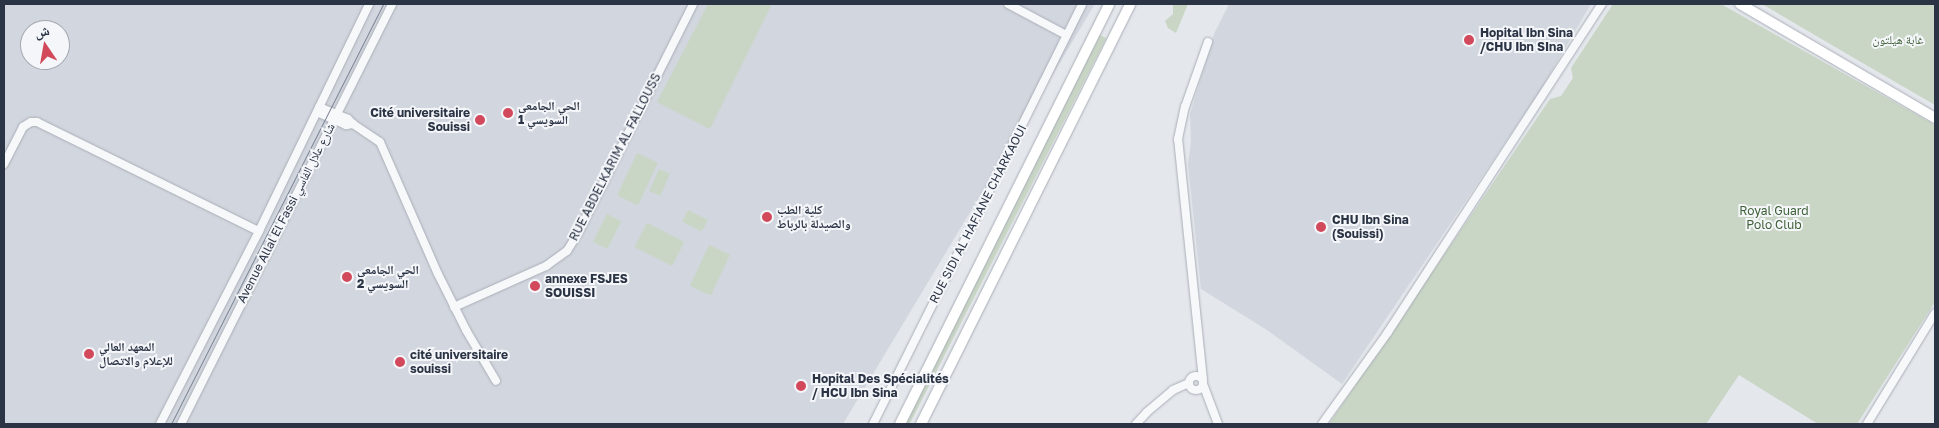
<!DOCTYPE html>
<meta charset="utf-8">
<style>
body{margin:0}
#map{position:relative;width:1939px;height:428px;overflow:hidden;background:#e4e7ec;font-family:"Golos Text","Noto Naskh Arabic",sans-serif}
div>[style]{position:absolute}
.built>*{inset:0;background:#d2d6de}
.green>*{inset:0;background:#c9d6c5;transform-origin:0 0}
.roads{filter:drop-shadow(0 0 1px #a9aeb7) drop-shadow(0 0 1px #a9aeb7)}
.minor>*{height:8px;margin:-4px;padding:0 4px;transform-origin:4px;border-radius:4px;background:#f7f8fa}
.minor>.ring{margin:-4px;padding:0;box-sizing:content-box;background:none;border:8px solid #f7f8fa;border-radius:50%}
.major>*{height:10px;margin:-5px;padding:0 5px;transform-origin:5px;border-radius:5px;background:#fff}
.tram>*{height:1px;margin:-0.5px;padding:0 0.5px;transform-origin:0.5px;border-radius:0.5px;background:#7d8696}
.dots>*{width:14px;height:14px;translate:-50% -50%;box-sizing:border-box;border:2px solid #f4f6f9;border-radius:50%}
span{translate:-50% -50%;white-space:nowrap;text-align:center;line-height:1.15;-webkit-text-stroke:4px #f4f6f9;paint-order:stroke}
.poi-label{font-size:12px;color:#2b3445;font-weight:700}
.left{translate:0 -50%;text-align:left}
.right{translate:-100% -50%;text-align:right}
.park-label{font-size:12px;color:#3f6138}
.street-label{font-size:12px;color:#2b3445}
.frame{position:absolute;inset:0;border:5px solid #2b3445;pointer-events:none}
.north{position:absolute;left:20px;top:20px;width:50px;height:50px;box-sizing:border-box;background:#f4f6f9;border:1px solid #a4a8b1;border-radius:50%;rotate:348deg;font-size:14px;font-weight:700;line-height:20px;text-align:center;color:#2b3445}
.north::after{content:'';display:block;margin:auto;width:18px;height:22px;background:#d1495b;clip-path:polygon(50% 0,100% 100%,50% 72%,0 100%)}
</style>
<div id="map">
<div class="built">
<i style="clip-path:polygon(evenodd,4px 4px,1095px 4px,843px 424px,4px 424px,4px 4px,30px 30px,60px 30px,60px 60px,30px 60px,30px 30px)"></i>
<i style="clip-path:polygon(1229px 4px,1591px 4px,1540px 91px,1342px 384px,1267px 330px,1201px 289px,1188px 164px,1191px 142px,1190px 114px,1214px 34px)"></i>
</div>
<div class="green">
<i style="clip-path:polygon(708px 4px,772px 4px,710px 129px,657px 102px)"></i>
<i style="clip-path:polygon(1173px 4px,1188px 4px,1176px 33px,1168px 28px,1165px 21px,1173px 14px)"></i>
<i style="clip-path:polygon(1613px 4px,1721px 4px,1935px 125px,1935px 302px,1857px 424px,1818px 424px,1739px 375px,1706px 424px,1329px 424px,1550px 99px,1561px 96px,1573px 78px,1571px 68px)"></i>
<i style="clip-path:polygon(1762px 4px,1935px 4px,1935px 105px,1866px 65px)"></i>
<i style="left:1100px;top:35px;width:7px;height:434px;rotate:27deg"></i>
<i style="left:637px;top:153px;width:23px;height:47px;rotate:25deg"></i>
<i style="left:659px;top:169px;width:12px;height:24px;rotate:24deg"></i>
<i style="left:688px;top:210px;width:22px;height:13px;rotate:27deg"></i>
<i style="left:607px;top:214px;width:16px;height:31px;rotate:27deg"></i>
<i style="left:647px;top:223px;width:42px;height:27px;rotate:27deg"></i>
<i style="left:709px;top:245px;width:23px;height:45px;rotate:25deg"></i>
</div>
<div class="roads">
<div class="minor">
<i style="left:1008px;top:4px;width:66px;rotate:28.1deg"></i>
<i style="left:319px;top:107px;width:31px;rotate:22deg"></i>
<i style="left:348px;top:119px;width:7px;rotate:45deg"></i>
<i style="left:353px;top:124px;width:32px;rotate:34deg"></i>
<i style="left:380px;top:142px;width:144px;rotate:66.3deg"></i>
<i style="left:438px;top:274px;width:63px;rotate:63.4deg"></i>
<i style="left:466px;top:330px;width:59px;rotate:59.5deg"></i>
<i style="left:317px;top:112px;width:32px;rotate:24deg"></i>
<i style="left:346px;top:125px;width:7px;rotate:-8deg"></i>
<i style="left:4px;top:164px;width:42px;rotate:-62.8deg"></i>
<i style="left:23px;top:127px;width:9px;rotate:-32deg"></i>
<i style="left:31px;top:122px;width:6px"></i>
<i style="left:37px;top:122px;width:247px;rotate:26.2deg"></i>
<i style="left:454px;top:307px;width:101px;rotate:-24deg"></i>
<i style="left:546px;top:266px;width:26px;rotate:-36deg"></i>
<i style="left:567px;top:251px;width:19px;rotate:-58deg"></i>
<i style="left:577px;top:235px;width:258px;rotate:-63.3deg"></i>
<i class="ring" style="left:1189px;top:376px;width:6px;height:6px"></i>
<i style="left:1203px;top:380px;width:242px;rotate:-95.9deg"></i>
<i style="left:1178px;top:139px;width:33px;rotate:-78deg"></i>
<i style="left:1185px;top:107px;width:69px;rotate:-70.5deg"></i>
<i style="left:1203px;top:384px;width:43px;rotate:69.4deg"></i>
<i style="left:160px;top:424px;width:217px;rotate:-62.8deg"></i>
<i style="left:259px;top:231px;width:252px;rotate:-64.1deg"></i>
<i style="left:181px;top:424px;width:470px;rotate:-63.3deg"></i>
<i style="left:873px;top:424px;width:469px;rotate:-63.5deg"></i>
<i style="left:1136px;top:424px;width:16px;rotate:-47deg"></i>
<i style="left:1147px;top:412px;width:34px;rotate:-40deg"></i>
<i style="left:1173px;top:390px;width:17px;rotate:-24deg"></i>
<i style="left:1322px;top:424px;width:113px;rotate:-54.3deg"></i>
<i style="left:1388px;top:332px;width:392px;rotate:-56.9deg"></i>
<i style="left:1867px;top:424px;width:130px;rotate:-58.5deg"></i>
</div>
<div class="major">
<i style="left:1740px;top:4px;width:226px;rotate:30.3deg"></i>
<i style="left:900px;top:424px;width:469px;rotate:-63.5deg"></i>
<i style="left:921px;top:424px;width:469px;rotate:-63.5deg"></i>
</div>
</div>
<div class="tram">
<i style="left:171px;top:424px;width:470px;rotate:-63.2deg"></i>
</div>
<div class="dots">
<i style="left:1469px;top:40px;background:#d1495b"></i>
<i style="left:508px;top:113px;background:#d1495b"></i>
<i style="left:480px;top:120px;background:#d1495b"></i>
<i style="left:767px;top:217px;background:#d1495b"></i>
<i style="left:1321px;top:227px;background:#d1495b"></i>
<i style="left:347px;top:277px;background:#d1495b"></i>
<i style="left:535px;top:286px;background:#d1495b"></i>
<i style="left:89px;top:354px;background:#d1495b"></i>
<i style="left:400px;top:362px;background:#d1495b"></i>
<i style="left:801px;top:386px;background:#d1495b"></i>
</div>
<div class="poi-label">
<span class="left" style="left:1480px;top:40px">Hopital Ibn Sina<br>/CHU Ibn SIna</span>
<span class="left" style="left:518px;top:113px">الحي الجامعي<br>السويسي 1</span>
<span class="right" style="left:470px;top:120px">Cité universitaire<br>Souissi</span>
<span class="left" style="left:777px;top:217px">كلية الطب<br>والصيدلة بالرباط</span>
<span class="left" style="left:1332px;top:227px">CHU Ibn Sina<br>(Souissi)</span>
<span class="left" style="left:357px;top:277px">الحي الجامعي<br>السويسي 2</span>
<span class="left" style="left:545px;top:286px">annexe FSJES<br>SOUISSI</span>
<span class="left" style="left:99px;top:354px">المعهد العالي<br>للإعلام والاتصال</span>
<span class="left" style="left:410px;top:362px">cité universitaire<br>souissi</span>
<span class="left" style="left:812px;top:386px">Hopital Des Spécialités<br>/ HCU Ibn Sina</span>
</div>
<div class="park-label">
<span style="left:1898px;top:40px">غابة هيلتون</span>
<span style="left:1774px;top:218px">Royal Guard<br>Polo Club</span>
</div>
<div class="street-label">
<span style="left:615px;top:157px;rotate:-63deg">RUE ABDELKARIM AL FALLOUSS</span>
<span style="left:286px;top:213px;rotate:-63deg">Avenue Allal El Fassi شارع علال الفاسي</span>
<span style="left:978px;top:214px;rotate:-63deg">RUE SIDI AL HAFIANE CHARKAOUI</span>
</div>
<div class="frame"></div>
<div class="north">ش</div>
</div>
